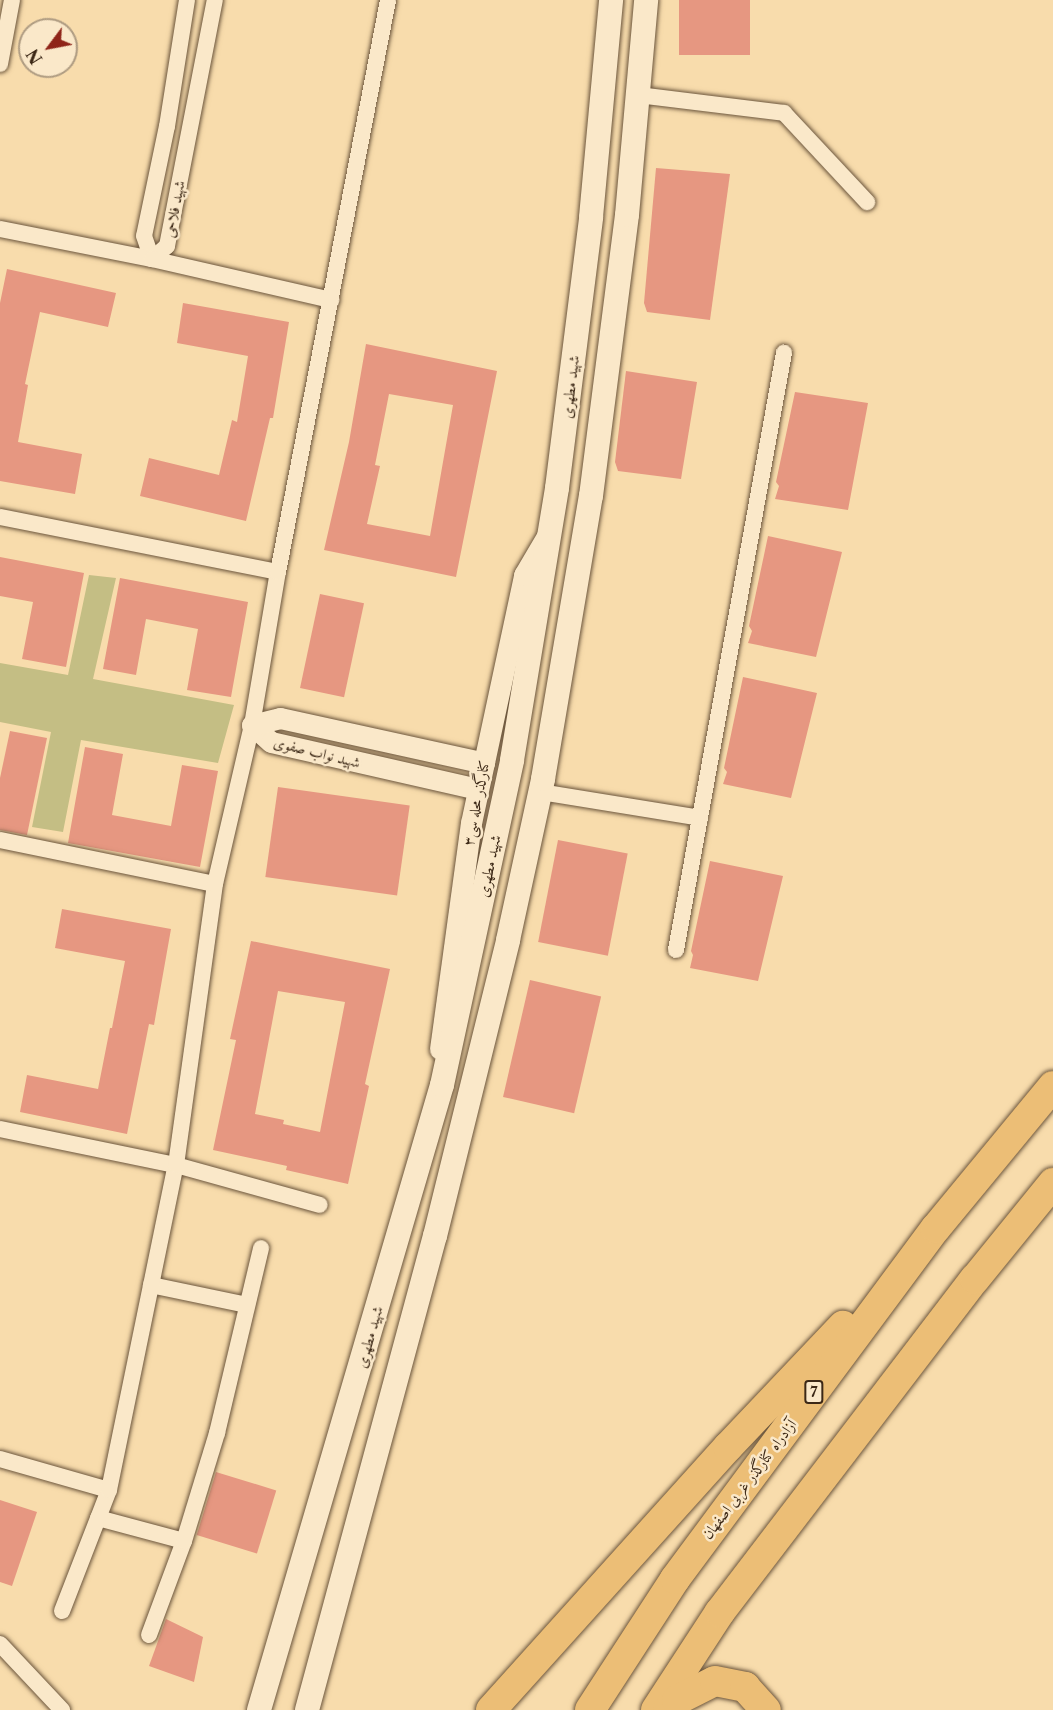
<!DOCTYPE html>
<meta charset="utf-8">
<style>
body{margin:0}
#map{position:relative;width:1053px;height:1710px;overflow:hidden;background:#f8dcac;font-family:"Libre Caslon Text",Amiri,serif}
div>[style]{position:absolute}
.green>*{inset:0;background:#c4be84}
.building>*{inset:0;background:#e69781;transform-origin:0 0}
.roads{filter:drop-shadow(0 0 2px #6b553c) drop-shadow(0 0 2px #6b553c)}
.minor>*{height:16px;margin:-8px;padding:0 8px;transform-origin:8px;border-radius:8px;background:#fae8c9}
.tertiary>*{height:21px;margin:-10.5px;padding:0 10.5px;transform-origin:10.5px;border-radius:10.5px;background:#fae8c9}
.secondary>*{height:24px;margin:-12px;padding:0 12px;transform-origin:12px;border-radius:12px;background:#fae8c9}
.motorway>*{height:30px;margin:-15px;padding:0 15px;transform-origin:15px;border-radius:15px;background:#ecbe76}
span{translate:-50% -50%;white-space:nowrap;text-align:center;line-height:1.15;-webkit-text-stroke:5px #fae8c9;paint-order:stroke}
.shield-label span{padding:2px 4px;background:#fae8c9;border:2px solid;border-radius:4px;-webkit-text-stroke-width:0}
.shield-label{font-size:14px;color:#3c2816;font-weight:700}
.street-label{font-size:15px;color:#3c2816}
.north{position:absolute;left:18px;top:18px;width:60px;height:60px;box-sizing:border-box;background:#fae8c9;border:2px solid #ae9b81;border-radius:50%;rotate:238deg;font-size:16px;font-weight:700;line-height:24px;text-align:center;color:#3c2816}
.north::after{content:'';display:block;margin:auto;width:21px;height:27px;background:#8f2418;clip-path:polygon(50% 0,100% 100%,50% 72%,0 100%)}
</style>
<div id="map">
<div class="green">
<i style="clip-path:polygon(89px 575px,116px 578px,93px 679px,234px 705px,218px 763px,81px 740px,63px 832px,32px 827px,51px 732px,0 722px,0 663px,68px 675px)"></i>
</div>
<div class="building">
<i style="left:679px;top:0;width:71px;height:55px"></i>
<i style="clip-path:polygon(656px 168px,730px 174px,710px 320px,647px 312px,644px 303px)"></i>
<i style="clip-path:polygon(7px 269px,116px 293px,108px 327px,40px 312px,25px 384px,28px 385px,18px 442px,82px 454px,75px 494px,0 481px,0 303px)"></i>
<i style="clip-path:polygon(183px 303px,289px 322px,273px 418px,270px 418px,246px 521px,140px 496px,149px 458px,219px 475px,232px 420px,237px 422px,248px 356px,177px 343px)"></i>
<i style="clip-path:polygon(evenodd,366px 344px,497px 371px,456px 577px,324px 550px,349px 442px,366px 344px,389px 394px,453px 405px,430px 536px,367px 524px,380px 466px,375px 465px,389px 394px)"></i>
<i style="clip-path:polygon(626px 371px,697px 382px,681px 479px,618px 471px,615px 462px)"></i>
<i style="clip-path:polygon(795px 392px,868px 403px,848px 510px,775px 499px,779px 486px,776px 482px)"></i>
<i style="clip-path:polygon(768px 536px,842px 552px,816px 657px,748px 643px,752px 631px,749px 626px)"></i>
<i style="clip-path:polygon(0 557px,84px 573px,66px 667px,22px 659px,33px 602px,0 596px)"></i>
<i style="clip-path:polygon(120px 578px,248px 602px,231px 697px,187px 690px,198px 629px,146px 619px,136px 675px,103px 669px)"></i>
<i style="left:320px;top:594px;width:45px;height:96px;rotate:12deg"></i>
<i style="clip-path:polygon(743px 677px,817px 693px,791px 798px,723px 784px,727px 772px,724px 768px)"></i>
<i style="clip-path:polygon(10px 731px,47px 738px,27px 835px,0 830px,0 778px)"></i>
<i style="clip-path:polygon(85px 747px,123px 754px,112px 815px,171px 826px,182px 765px,218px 771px,200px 867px,68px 843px)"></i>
<i style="left:278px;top:787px;width:133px;height:91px;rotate:8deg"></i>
<i style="left:558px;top:840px;width:71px;height:104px;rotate:11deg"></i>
<i style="clip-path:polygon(710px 861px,783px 876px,758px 981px,690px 968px,693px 955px,691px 951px)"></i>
<i style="clip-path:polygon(62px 909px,171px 929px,154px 1025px,149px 1024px,127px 1134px,20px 1112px,27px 1075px,98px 1089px,110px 1028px,112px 1028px,125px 961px,55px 948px)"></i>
<i style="clip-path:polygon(evenodd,251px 941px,390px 969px,365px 1084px,369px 1086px,348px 1184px,286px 1170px,287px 1166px,213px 1150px,236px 1040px,230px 1039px,251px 941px,278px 991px,345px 1002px,320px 1132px,283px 1124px,284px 1120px,255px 1114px,278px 991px)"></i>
<i style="left:530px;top:980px;width:73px;height:120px;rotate:13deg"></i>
<i style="left:216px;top:1472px;width:63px;height:66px;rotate:17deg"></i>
<i style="clip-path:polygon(0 1500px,37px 1512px,12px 1586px,0 1582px)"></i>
<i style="clip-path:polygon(166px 1619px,203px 1637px,194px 1682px,149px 1666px)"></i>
</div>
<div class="roads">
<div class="minor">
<i style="left:187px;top:0;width:128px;rotate:99deg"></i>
<i style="left:167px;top:126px;width:112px;rotate:101.8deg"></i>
<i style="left:144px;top:236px;width:24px;rotate:71deg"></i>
<i style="left:152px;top:259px;width:20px;rotate:-41deg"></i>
<i style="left:167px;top:246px;width:251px;rotate:-79deg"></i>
<i style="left:0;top:64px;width:65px;rotate:-79.4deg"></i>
<i style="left:638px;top:95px;width:147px;rotate:7deg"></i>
<i style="left:784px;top:113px;width:122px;rotate:47deg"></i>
<i style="left:0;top:229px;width:155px;rotate:11.2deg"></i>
<i style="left:152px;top:259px;width:184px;rotate:12.9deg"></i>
<i style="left:0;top:517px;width:283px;rotate:11.2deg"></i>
<i style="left:540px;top:792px;width:162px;rotate:9.2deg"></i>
<i style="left:0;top:840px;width:219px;rotate:11.6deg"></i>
<i style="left:676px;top:950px;width:607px;rotate:-79.75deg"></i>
<i style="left:0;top:1129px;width:180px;rotate:11.6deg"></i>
<i style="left:176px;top:1165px;width:149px;rotate:15.5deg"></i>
<i style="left:151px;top:1285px;width:98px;rotate:11.8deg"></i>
<i style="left:0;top:1459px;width:113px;rotate:15.9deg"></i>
<i style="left:98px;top:1518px;width:89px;rotate:15deg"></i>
<i style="left:62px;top:1611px;width:130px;rotate:-68.8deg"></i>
<i style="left:109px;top:1490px;width:332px;rotate:-78.4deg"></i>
<i style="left:176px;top:1165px;width:284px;rotate:-82.1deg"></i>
<i style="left:215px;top:884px;width:163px;rotate:-76.9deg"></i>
<i style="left:252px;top:725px;width:155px;rotate:-80.4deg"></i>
<i style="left:278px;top:572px;width:582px;rotate:-79.11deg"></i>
<i style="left:149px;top:1635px;width:100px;rotate:-69.6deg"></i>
<i style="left:184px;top:1541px;width:113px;rotate:-73deg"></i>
<i style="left:217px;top:1433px;width:190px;rotate:-76.6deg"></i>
<i style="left:0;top:1644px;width:91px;rotate:46.8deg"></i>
</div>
<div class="tertiary">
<i style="left:252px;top:725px;width:25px;rotate:42deg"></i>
<i style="left:271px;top:742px;width:212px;rotate:12.8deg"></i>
<i style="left:252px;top:725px;width:29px;rotate:-14deg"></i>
<i style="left:280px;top:718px;width:209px;rotate:12.4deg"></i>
<i style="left:440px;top:1049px;width:228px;rotate:-82.2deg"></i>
<i style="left:471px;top:823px;width:254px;rotate:-77.9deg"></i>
<i style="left:524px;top:575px;width:45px;rotate:-59.5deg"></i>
</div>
<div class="secondary">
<i style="left:259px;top:1710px;width:651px;rotate:-73.68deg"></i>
<i style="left:442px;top:1085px;width:332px;rotate:-77.8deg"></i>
<i style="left:512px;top:760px;width:276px;rotate:-80.6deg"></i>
<i style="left:557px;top:488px;width:273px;rotate:-82.8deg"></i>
<i style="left:591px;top:217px;width:218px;rotate:-84.7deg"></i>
<i style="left:307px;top:1710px;width:491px;rotate:-74.9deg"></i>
<i style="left:435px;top:1236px;width:305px;rotate:-76.1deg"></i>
<i style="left:508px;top:940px;width:165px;rotate:-77.7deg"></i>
<i style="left:543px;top:779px;width:287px;rotate:-80.4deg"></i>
<i style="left:591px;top:496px;width:283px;rotate:-82.7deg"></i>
<i style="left:627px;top:215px;width:216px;rotate:-84.9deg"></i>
</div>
<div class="motorway">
<i style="left:491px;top:1710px;width:354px;rotate:-48deg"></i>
<i style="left:728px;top:1447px;width:167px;rotate:-46.5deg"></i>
<i style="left:590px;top:1710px;width:156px;rotate:-57deg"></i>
<i style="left:675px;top:1579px;width:437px;rotate:-53.4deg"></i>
<i style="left:936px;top:1228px;width:184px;rotate:-50.5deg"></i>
<i style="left:656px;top:1710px;width:117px;rotate:-56.9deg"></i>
<i style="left:720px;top:1612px;width:419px;rotate:-52.6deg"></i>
<i style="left:975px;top:1279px;width:124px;rotate:-50.9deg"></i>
<i style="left:668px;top:1710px;width:13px;rotate:-48deg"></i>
<i style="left:677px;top:1700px;width:42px;rotate:-26.6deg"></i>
<i style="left:715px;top:1681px;width:31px;rotate:11deg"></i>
<i style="left:745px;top:1687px;width:31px;rotate:48deg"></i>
</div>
</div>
<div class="shield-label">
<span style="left:814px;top:1392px">7</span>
</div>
<div class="street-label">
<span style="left:174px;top:209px;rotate:-79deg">شهید فلاحی</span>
<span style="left:570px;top:387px;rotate:-83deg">شهید مطهری</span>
<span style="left:317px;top:752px;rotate:14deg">شهید نواب صفوی</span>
<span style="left:476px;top:803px;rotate:-79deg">کنارگذر محله سی۳</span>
<span style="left:489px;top:866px;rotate:-78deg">شهید مطهری</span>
<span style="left:369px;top:1337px;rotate:-74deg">شهید مطهری</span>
<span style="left:749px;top:1479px;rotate:-53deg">آزادراه کنارگذر غربی اصفهان</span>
</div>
<div class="north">N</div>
</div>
